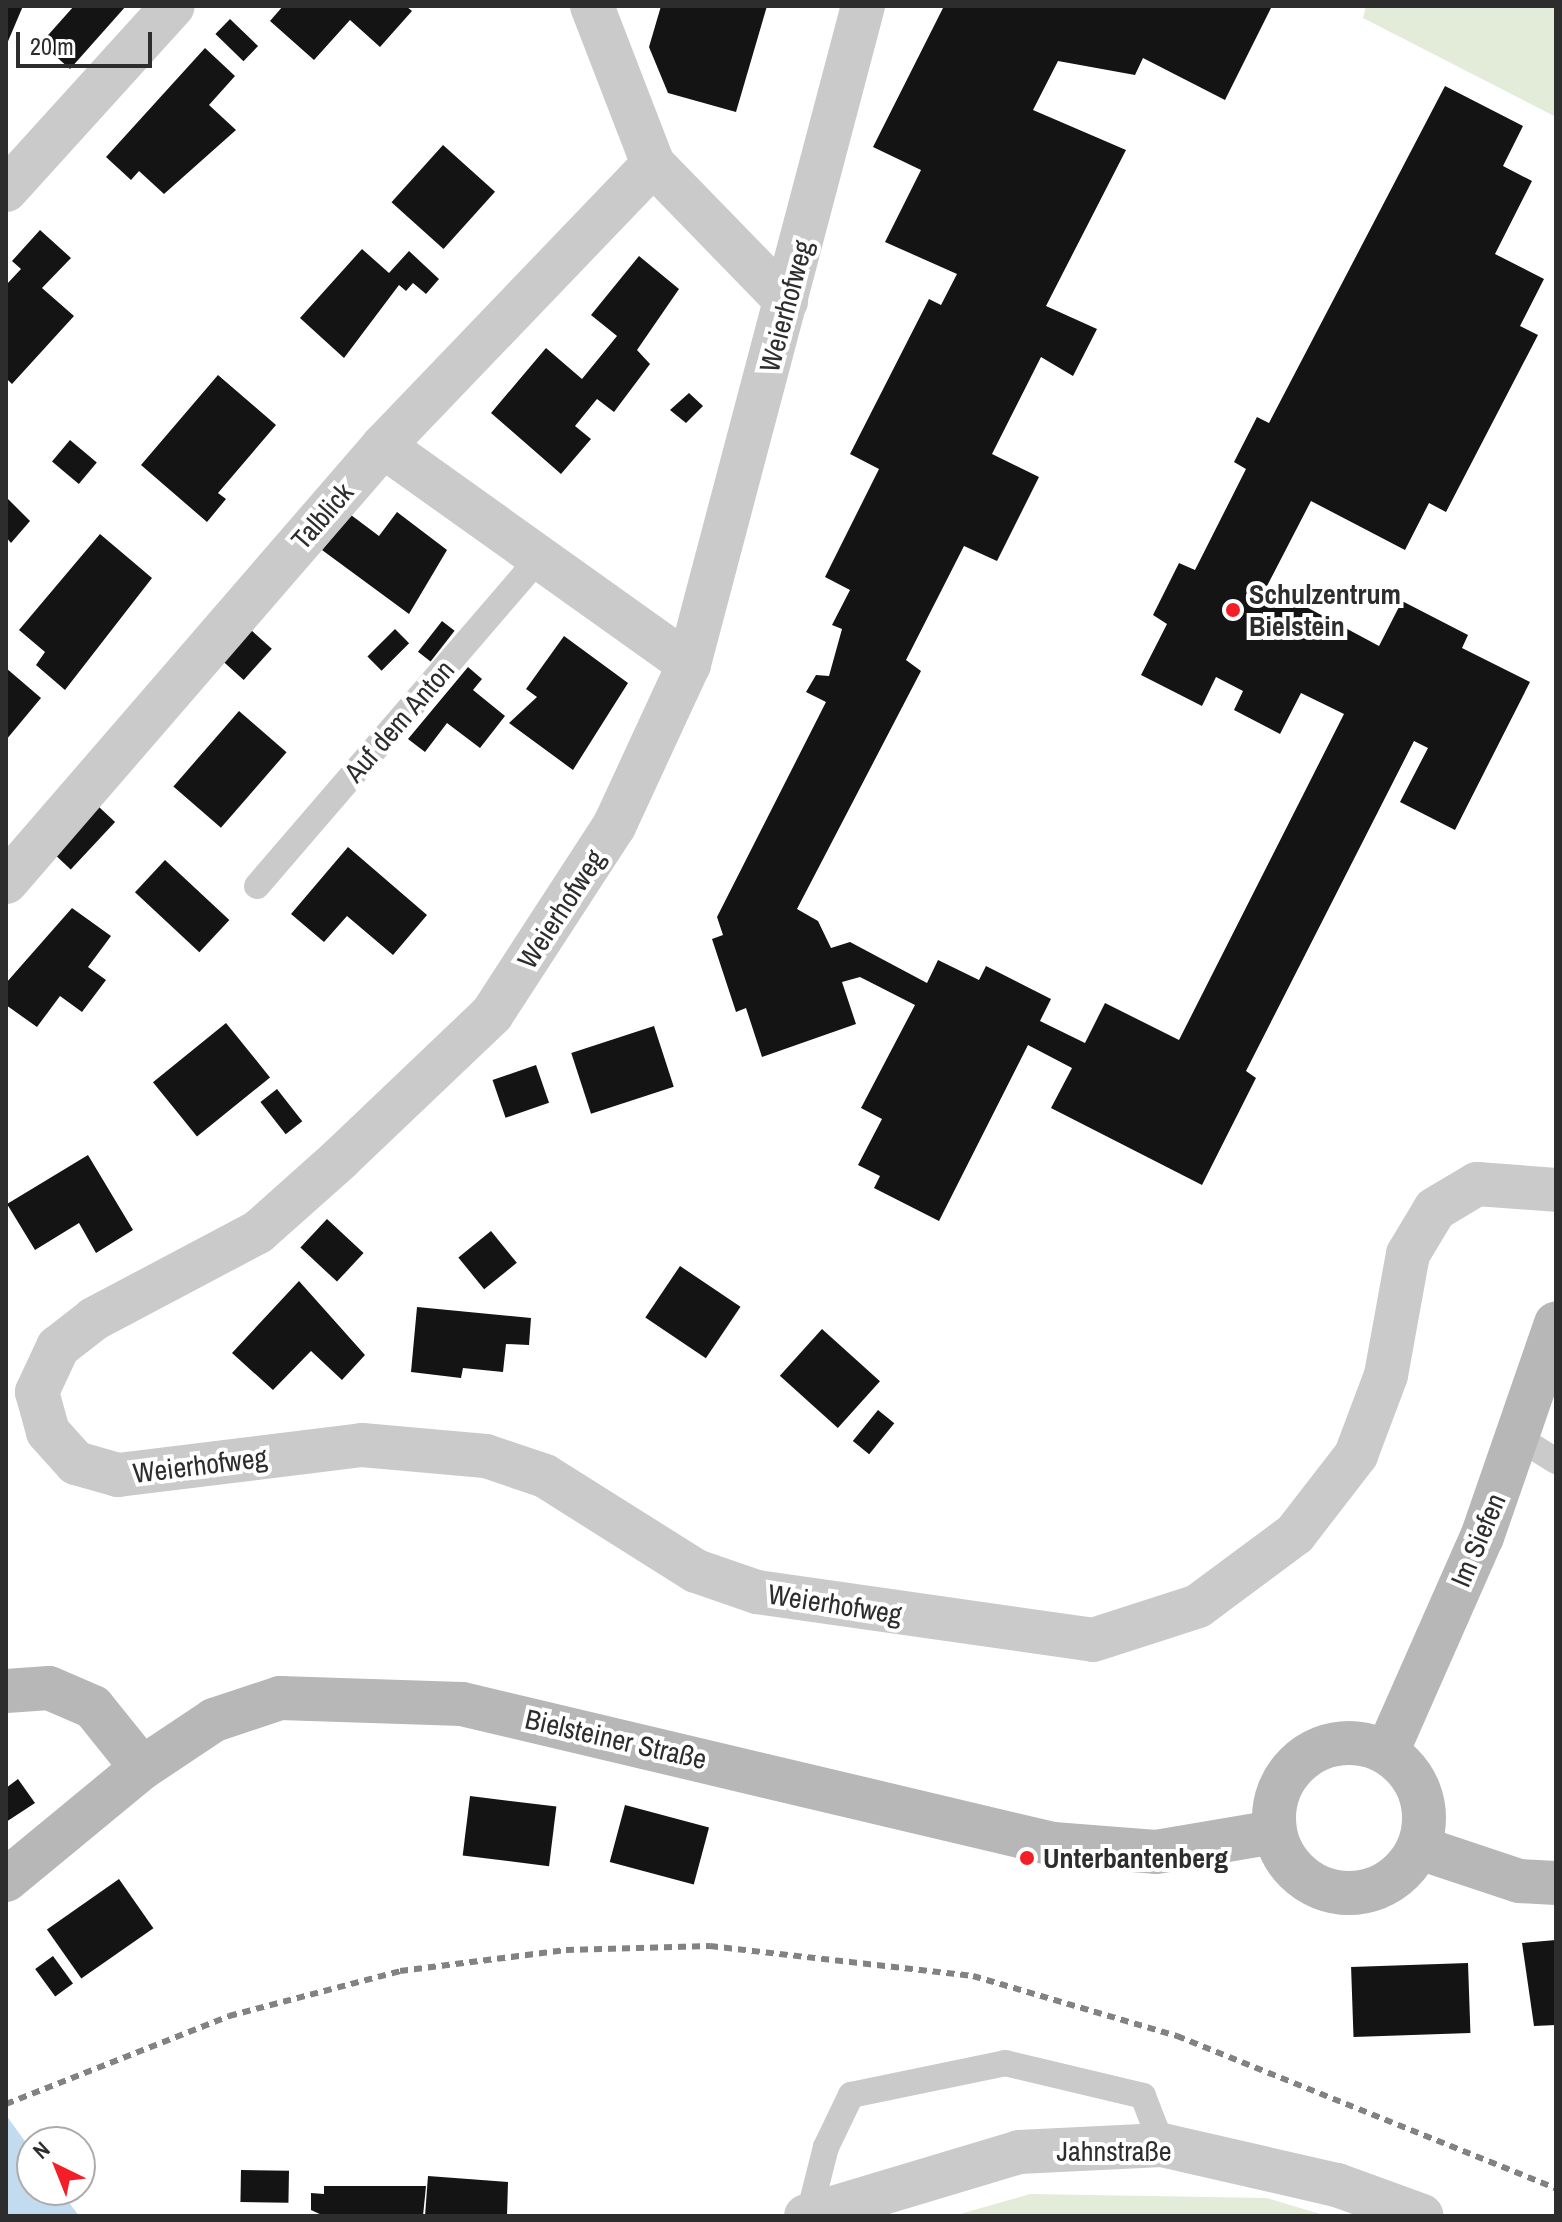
<!DOCTYPE html>
<meta charset="utf-8">
<style>
body{margin:0}
#map{position:relative;width:1562px;height:2222px;overflow:hidden;background:#fff;font-family:"Archivo Narrow",sans-serif}
div>[style]{position:absolute}
.green>*{inset:0;background:#e2ecd8}
.water>*{inset:0;background:#c2dbee}
.building>*{inset:0;background:#141414;transform-origin:0 0}
.lane>*{height:26px;margin:-13px;padding:0 13px;transform-origin:13px;border-radius:13px;background:#cacaca}
.street>*{height:44px;margin:-22px;padding:0 22px;transform-origin:22px;border-radius:22px;background:#cacaca}
.secondary>*{height:44px;margin:-22px;padding:0 22px;transform-origin:22px;border-radius:22px;background:#b7b7b7}
.secondary>.ring{margin:-22px;padding:0;box-sizing:content-box;background:none;border:44px solid #b7b7b7;border-radius:50%}
.rail>*{height:6px;margin-top:-3px;transform-origin:0;background:repeating-linear-gradient(90deg,#828282 0 8px,transparent 0 14px)}
.dots>*{width:22px;height:22px;translate:-50% -50%;box-sizing:border-box;border:4px solid #fff;border-radius:50%}
span{translate:-50% -50%;white-space:nowrap;text-align:center;line-height:1.15;-webkit-text-stroke:8px #fff;paint-order:stroke}
.street-label{font-size:28px;color:#2d2d2d}
.poi-label{font-size:28px;color:#2d2d2d;font-weight:700}
.left{translate:0 -50%;text-align:left}
.frame{position:absolute;inset:0;border:8px solid #2d2d2d;pointer-events:none}
.north{position:absolute;left:16px;top:2126px;width:80px;height:80px;box-sizing:border-box;background:#fff;border:2px solid #ababab;border-radius:50%;rotate:317deg;font-size:22px;font-weight:700;line-height:32px;text-align:center;color:#2d2d2d}
.north::after{content:'';display:block;margin:auto;width:28px;height:36px;background:#f41e27;clip-path:polygon(50% 0,100% 100%,50% 72%,0 100%)}
.scale{position:absolute;left:16px;top:32px;width:136px;height:36px;box-sizing:border-box;border:4px solid #2d2d2d;border-top:0;padding-left:10px;font-size:24px;line-height:28px;white-space:nowrap;color:#2d2d2d;-webkit-text-stroke:6px #fff;paint-order:stroke}
</style>
<div id="map">
<div class="green">
<i style="clip-path:polygon(1366px 6px,1556px 6px,1556px 117px,1363px 18px)"></i>
<i style="clip-path:polygon(1030px 2194px,1267px 2198px,1327px 2216px,953px 2216px)"></i>
</div>
<div class="water">
<i style="clip-path:polygon(6px 2115px,32px 2151px,32px 2190px,60px 2190px,79px 2216px,6px 2216px)"></i>
</div>
<div class="building">
<i style="clip-path:polygon(6px 6px,23px 6px,6px 46px)"></i>
<i style="clip-path:polygon(74px 6px,126px 6px,70px 69px,41px 43px)"></i>
<i style="clip-path:polygon(283px 6px,406px 6px,412px 11px,380px 47px,350px 20px,314px 60px,270px 21px)"></i>
<i style="clip-path:polygon(661px 6px,767px 6px,736px 112px,668px 93px,649px 47px)"></i>
<i style="clip-path:polygon(944px 6px,1272px 6px,1225px 100px,1143px 58px,1135px 75px,1058px 61px,1033px 110px,1126px 150px,1046px 306px,1097px 329px,1073px 376px,1041px 357px,992px 454px,1039px 477px,997px 561px,964px 546px,906px 660px,921px 671px,797px 909px,818px 921px,831px 948px,850px 942px,927px 983px,938px 960px,979px 980px,986px 966px,1051px 999px,1040px 1021px,1085px 1043px,1105px 1003px,1179px 1040px,1344px 714px,1301px 693px,1280px 734px,1234px 710px,1243px 691px,1216px 677px,1202px 706px,1141px 675px,1167px 624px,1153px 615px,1179px 563px,1195px 570px,1246px 469px,1234px 462px,1257px 417px,1269px 423px,1445px 86px,1523px 126px,1503px 166px,1532px 181px,1495px 254px,1544px 279px,1520px 326px,1538px 335px,1446px 512px,1429px 503px,1405px 550px,1311px 501px,1267px 586px,1379px 646px,1402px 601px,1468px 635px,1462px 648px,1530px 682px,1455px 830px,1400px 802px,1428px 748px,1414px 741px,1246px 1071px,1256px 1078px,1202px 1185px,1051px 1108px,1072px 1068px,1028px 1045px,939px 1221px,874px 1188px,880px 1176px,858px 1165px,882px 1119px,861px 1108px,915px 1005px,860px 977px,842px 982px,856px 1024px,762px 1057px,746px 1008px,736px 1012px,712px 939px,723px 935px,717px 917px,826px 702px,806px 692px,816px 675px,829px 676px,842px 629px,832px 625px,850px 590px,825px 577px,879px 469px,850px 454px,929px 299px,941px 305px,957px 274px,885px 242px,921px 170px,873px 147px)"></i>
<i style="left:230px;top:19px;width:39px;height:21px;rotate:44deg"></i>
<i style="clip-path:polygon(205px 48px,235px 76px,209px 105px,236px 130px,164px 194px,139px 171px,131px 180px,106px 157px)"></i>
<i style="left:443px;top:145px;width:70px;height:77px;rotate:42deg"></i>
<i style="clip-path:polygon(40px 230px,71px 258px,42px 288px,74px 316px,12px 384px,6px 378px,6px 285px,21px 269px,12px 261px)"></i>
<i style="clip-path:polygon(362px 249px,389px 273px,409px 251px,439px 279px,426px 294px,413px 283px,406px 291px,399px 285px,344px 358px,300px 318px)"></i>
<i style="clip-path:polygon(639px 256px,679px 289px,637px 350px,650px 364px,614px 412px,597px 399px,575px 426px,591px 439px,561px 474px,491px 413px,546px 348px,582px 379px,617px 336px,591px 315px)"></i>
<i style="clip-path:polygon(218px 375px,276px 425px,218px 493px,226px 499px,207px 522px,141px 465px)"></i>
<i style="clip-path:polygon(689px 393px,703px 406px,686px 423px,670px 410px)"></i>
<i style="left:70px;top:440px;width:35px;height:28px;rotate:40deg"></i>
<i style="clip-path:polygon(6px 497px,30px 521px,11px 543px,6px 537px)"></i>
<i style="clip-path:polygon(397px 512px,447px 550px,409px 614px,322px 550px,351px 515px,379px 536px)"></i>
<i style="clip-path:polygon(100px 534px,152px 578px,65px 690px,36px 665px,45px 652px,19px 630px)"></i>
<i style="left:442px;top:621px;width:16px;height:39px;rotate:38deg"></i>
<i style="left:395px;top:629px;width:20px;height:39px;rotate:45deg"></i>
<i style="left:251px;top:630px;width:28px;height:42px;rotate:42deg"></i>
<i style="clip-path:polygon(564px 636px,628px 683px,573px 770px,509px 723px,537px 697px,526px 689px)"></i>
<i style="clip-path:polygon(468px 667px,482px 679px,473px 690px,505px 716px,480px 748px,447px 723px,425px 752px,408px 739px)"></i>
<i style="clip-path:polygon(6px 668px,41px 698px,6px 740px)"></i>
<i style="left:239px;top:711px;width:63px;height:100px;rotate:41deg"></i>
<i style="left:99px;top:807px;width:22px;height:65px;rotate:43deg"></i>
<i style="clip-path:polygon(348px 847px,427px 915px,393px 955px,347px 916px,324px 942px,291px 914px)"></i>
<i style="left:165px;top:860px;width:88px;height:44px;rotate:43deg"></i>
<i style="clip-path:polygon(72px 908px,111px 936px,88px 967px,106px 980px,82px 1012px,60px 996px,37px 1027px,6px 1005px,6px 983px)"></i>
<i style="left:226px;top:1023px;width:70px;height:94px;rotate:51deg"></i>
<i style="left:654px;top:1026px;width:64px;height:87px;rotate:72deg"></i>
<i style="left:536px;top:1065px;width:40px;height:46px;rotate:71deg"></i>
<i style="left:277px;top:1089px;width:41px;height:21px;rotate:52deg"></i>
<i style="clip-path:polygon(88px 1155px,133px 1230px,96px 1253px,79px 1223px,35px 1250px,7px 1204px)"></i>
<i style="left:327px;top:1219px;width:50px;height:39px;rotate:43deg"></i>
<i style="left:491px;top:1231px;width:41px;height:42px;rotate:51deg"></i>
<i style="left:680px;top:1266px;width:73px;height:62px;rotate:34deg"></i>
<i style="clip-path:polygon(299px 1281px,365px 1355px,342px 1380px,311px 1351px,273px 1390px,232px 1353px)"></i>
<i style="clip-path:polygon(417px 1307px,531px 1318px,529px 1345px,506px 1344px,503px 1372px,463px 1368px,461px 1378px,411px 1372px)"></i>
<i style="left:822px;top:1329px;width:78px;height:63px;rotate:42deg"></i>
<i style="left:878px;top:1410px;width:21px;height:40px;rotate:39deg"></i>
<i style="clip-path:polygon(18px 1779px,35px 1803px,6px 1822px,6px 1788px)"></i>
<i style="left:470px;top:1796px;width:87px;height:60px;rotate:7deg"></i>
<i style="left:625px;top:1805px;width:87px;height:59px;rotate:15deg"></i>
<i style="left:119px;top:1879px;width:60px;height:88px;rotate:55deg"></i>
<i style="clip-path:polygon(1556px 1940px,1556px 2025px,1534px 2026px,1522px 1943px)"></i>
<i style="left:53px;top:1956px;width:34px;height:22px;rotate:54deg"></i>
<i style="left:1468px;top:1963px;width:70px;height:117px;rotate:88deg"></i>
<i style="left:241px;top:2170px;width:48px;height:32px;rotate:1deg"></i>
<i style="clip-path:polygon(428px 2176px,508px 2182px,507px 2216px,425px 2216px)"></i>
<i style="clip-path:polygon(324px 2186px,426px 2186px,423px 2216px,324px 2216px,311px 2210px,311px 2193px,324px 2194px)"></i>
</div>
<div class="lane">
<i style="left:257px;top:886px;width:437px;rotate:-49.3deg"></i>
<i style="left:1519px;top:1438px;width:44px;rotate:31.9deg"></i>
<i style="left:809px;top:2214px;width:69px;rotate:-75.8deg"></i>
<i style="left:826px;top:2147px;width:58px;rotate:-64.3deg"></i>
<i style="left:851px;top:2095px;width:157px;rotate:-11.7deg"></i>
<i style="left:1005px;top:2063px;width:142px;rotate:13.4deg"></i>
<i style="left:1143px;top:2096px;width:53px;rotate:68.8deg"></i>
</div>
<div class="street">
<i style="left:592px;top:6px;width:169px;rotate:68.9deg"></i>
<i style="left:653px;top:164px;width:191px;rotate:45.8deg"></i>
<i style="left:863px;top:6px;width:681px;rotate:104.81deg"></i>
<i style="left:689px;top:664px;width:179px;rotate:114.8deg"></i>
<i style="left:614px;top:826px;width:224px;rotate:123deg"></i>
<i style="left:492px;top:1014px;width:210px;rotate:136.4deg"></i>
<i style="left:340px;top:1159px;width:110px;rotate:138.3deg"></i>
<i style="left:258px;top:1232px;width:186px;rotate:152.1deg"></i>
<i style="left:94px;top:1319px;width:46px;rotate:142.1deg"></i>
<i style="left:58px;top:1347px;width:50px;rotate:115deg"></i>
<i style="left:37px;top:1392px;width:41px;rotate:74.6deg"></i>
<i style="left:48px;top:1432px;width:42px;rotate:47.9deg"></i>
<i style="left:76px;top:1463px;width:44px;rotate:15.9deg"></i>
<i style="left:118px;top:1475px;width:246px;rotate:-7deg"></i>
<i style="left:362px;top:1445px;width:124px;rotate:5.1deg"></i>
<i style="left:486px;top:1456px;width:62px;rotate:18.7deg"></i>
<i style="left:545px;top:1476px;width:178px;rotate:32.2deg"></i>
<i style="left:696px;top:1571px;width:65px;rotate:19deg"></i>
<i style="left:757px;top:1592px;width:339px;rotate:8.1deg"></i>
<i style="left:1093px;top:1640px;width:110px;rotate:-17.9deg"></i>
<i style="left:1198px;top:1606px;width:121px;rotate:-36.6deg"></i>
<i style="left:1295px;top:1534px;width:100px;rotate:-52.3deg"></i>
<i style="left:1356px;top:1455px;width:85px;rotate:-69.4deg"></i>
<i style="left:1386px;top:1375px;width:123px;rotate:-79.7deg"></i>
<i style="left:1408px;top:1254px;width:52px;rotate:-59deg"></i>
<i style="left:1435px;top:1209px;width:49px;rotate:-30.8deg"></i>
<i style="left:1477px;top:1184px;width:79px;rotate:4.3deg"></i>
<i style="left:6px;top:190px;width:248px;rotate:-47.8deg"></i>
<i style="left:383px;top:446px;width:376px;rotate:35.5deg"></i>
<i style="left:6px;top:882px;width:576px;rotate:-49.15deg"></i>
<i style="left:383px;top:446px;width:390px;rotate:-46.2deg"></i>
<i style="left:806px;top:2216px;width:222px;rotate:-16.7deg"></i>
<i style="left:1019px;top:2152px;width:143px;rotate:-2.8deg"></i>
<i style="left:1162px;top:2145px;width:180px;rotate:12.9deg"></i>
<i style="left:1337px;top:2185px;width:90px;rotate:20deg"></i>
</div>
<div class="secondary">
<i style="left:6px;top:1691px;width:43px;rotate:-4deg"></i>
<i style="left:49px;top:1688px;width:48px;rotate:23.4deg"></i>
<i style="left:93px;top:1707px;width:78px;rotate:51.2deg"></i>
<i class="ring" style="left:1274px;top:1743px;width:106px;height:106px"></i>
<i style="left:1387px;top:1752px;width:235px;rotate:-66.2deg"></i>
<i style="left:1482px;top:1537px;width:226px;rotate:-70.9deg"></i>
<i style="left:1420px;top:1848px;width:104px;rotate:18.4deg"></i>
<i style="left:1519px;top:1881px;width:37px;rotate:3deg"></i>
<i style="left:6px;top:1880px;width:176px;rotate:-39.5deg"></i>
<i style="left:142px;top:1768px;width:87px;rotate:-33.7deg"></i>
<i style="left:214px;top:1720px;width:70px;rotate:-18.4deg"></i>
<i style="left:280px;top:1698px;width:182px;rotate:1.9deg"></i>
<i style="left:462px;top:1704px;width:607px;rotate:13.33deg"></i>
<i style="left:1053px;top:1844px;width:103px;rotate:4.4deg"></i>
<i style="left:1156px;top:1852px;width:120px;rotate:-9.6deg"></i>
</div>
<div class="rail">
<i style="left:6px;top:2104px;width:240px;rotate:-21.5deg"></i>
<i style="left:229px;top:2016px;width:177px;rotate:-14.7deg"></i>
<i style="left:400px;top:1971px;width:167px;rotate:-7.2deg"></i>
<i style="left:566px;top:1950px;width:144px;rotate:-1.6deg"></i>
<i style="left:710px;top:1946px;width:265px;rotate:6.5deg"></i>
<i style="left:973px;top:1976px;width:213px;rotate:16.4deg"></i>
<i style="left:1177px;top:2036px;width:408px;rotate:21.9deg"></i>
</div>
<div class="dots">
<i style="left:1233px;top:610px;background:#f41e27"></i>
<i style="left:1027px;top:1858px;background:#f41e27"></i>
</div>
<div class="street-label">
<span style="left:786px;top:306px;rotate:-75deg">Weierhofweg</span>
<span style="left:322px;top:516px;rotate:-49deg">Talblick</span>
<span style="left:399px;top:721px;rotate:-49deg">Auf dem Anton</span>
<span style="left:561px;top:909px;rotate:-57deg">Weierhofweg</span>
<span style="left:200px;top:1465px;rotate:-7deg">Weierhofweg</span>
<span style="left:1478px;top:1540px;rotate:-67deg">Im Siefen</span>
<span style="left:835px;top:1604px;rotate:9deg">Weierhofweg</span>
<span style="left:616px;top:1739px;rotate:13deg">Bielsteiner Straße</span>
<span style="left:1114px;top:2151px">Jahnstraße</span>
</div>
<div class="poi-label">
<span class="left" style="left:1249px;top:610px">Schulzentrum<br>Bielstein</span>
<span class="left" style="left:1043px;top:1858px">Unterbantenberg</span>
</div>
<div class="frame"></div>
<div class="north">N</div>
<div class="scale">20 m</div>
</div>
